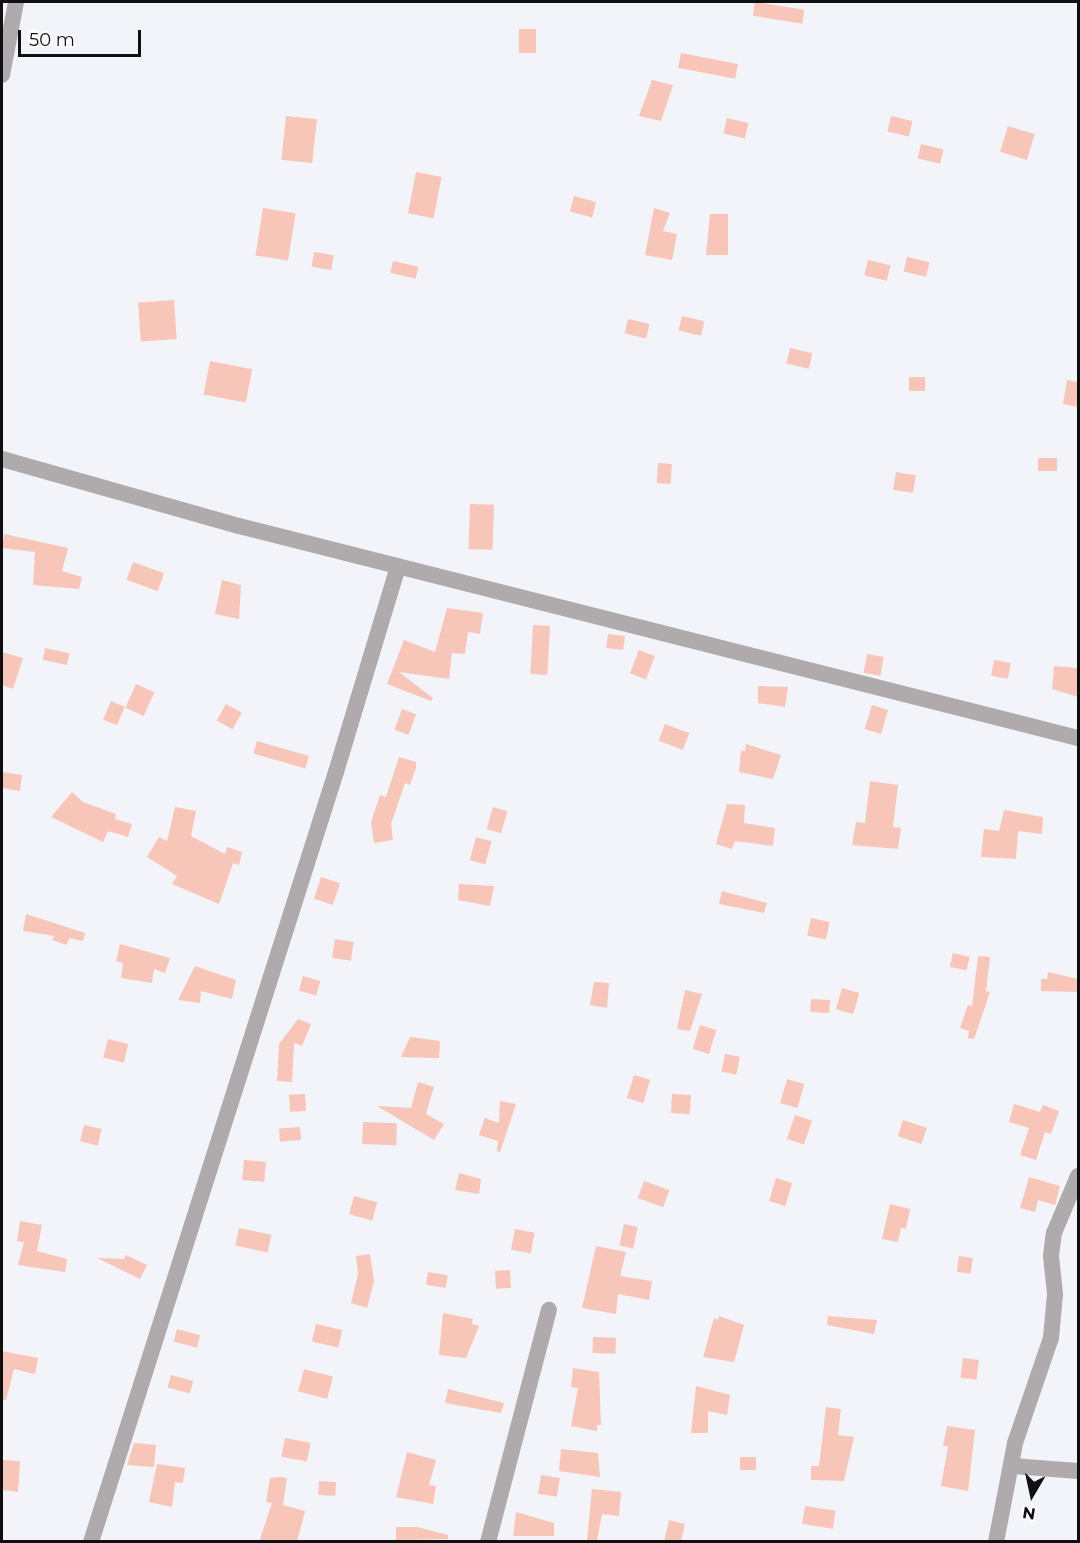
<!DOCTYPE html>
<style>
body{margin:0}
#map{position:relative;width:1080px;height:1543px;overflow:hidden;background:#f3f3fa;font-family:Montserrat,sans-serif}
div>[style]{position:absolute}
.building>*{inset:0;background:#f7c6b8;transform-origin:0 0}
.minor>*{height:16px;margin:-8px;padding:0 8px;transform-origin:8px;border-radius:8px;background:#afabac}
span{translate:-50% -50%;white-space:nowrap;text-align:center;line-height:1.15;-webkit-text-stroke:6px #fff;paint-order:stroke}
.frame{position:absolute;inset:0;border:3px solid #101012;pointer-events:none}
.north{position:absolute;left:1002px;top:1465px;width:60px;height:60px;-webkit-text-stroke:4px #fff;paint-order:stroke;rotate:189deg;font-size:16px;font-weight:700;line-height:24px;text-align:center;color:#101012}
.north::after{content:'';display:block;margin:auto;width:21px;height:27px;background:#101012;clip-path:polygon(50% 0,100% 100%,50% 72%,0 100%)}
.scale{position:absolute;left:18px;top:30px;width:123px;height:27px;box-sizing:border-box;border:3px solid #101012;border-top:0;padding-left:8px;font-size:18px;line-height:21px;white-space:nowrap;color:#101012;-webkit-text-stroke:4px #fff;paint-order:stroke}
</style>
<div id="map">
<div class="building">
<i style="left:755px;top:2px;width:50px;height:14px;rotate:9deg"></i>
<i style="left:519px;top:29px;width:17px;height:24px"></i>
<i style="left:681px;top:53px;width:58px;height:15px;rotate:11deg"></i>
<i style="clip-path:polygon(652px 80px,673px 85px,661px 121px,639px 116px)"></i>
<i style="left:286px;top:116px;width:31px;height:44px;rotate:6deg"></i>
<i style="left:891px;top:116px;width:22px;height:16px;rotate:13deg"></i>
<i style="left:727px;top:118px;width:22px;height:16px;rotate:13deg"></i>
<i style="left:1008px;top:126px;width:28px;height:27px;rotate:17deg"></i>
<i style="left:921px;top:144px;width:23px;height:15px;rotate:13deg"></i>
<i style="left:416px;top:172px;width:26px;height:42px;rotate:11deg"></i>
<i style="left:574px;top:196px;width:23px;height:16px;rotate:15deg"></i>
<i style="left:263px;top:208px;width:33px;height:48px;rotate:9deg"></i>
<i style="clip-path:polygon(654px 208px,670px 213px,663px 231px,677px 234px,672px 260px,645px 255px)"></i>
<i style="clip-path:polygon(710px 214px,728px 214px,728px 255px,706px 255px)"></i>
<i style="left:314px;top:252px;width:20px;height:15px;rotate:9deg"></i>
<i style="left:907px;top:257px;width:23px;height:15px;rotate:13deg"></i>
<i style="left:868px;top:260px;width:23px;height:16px;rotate:13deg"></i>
<i style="left:393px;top:261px;width:26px;height:12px;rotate:13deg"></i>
<i style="left:174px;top:300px;width:39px;height:36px;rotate:86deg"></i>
<i style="left:682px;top:316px;width:23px;height:15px;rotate:13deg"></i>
<i style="left:628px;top:319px;width:22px;height:15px;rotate:13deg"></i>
<i style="left:790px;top:348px;width:23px;height:16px;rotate:13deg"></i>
<i style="left:210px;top:361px;width:43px;height:34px;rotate:11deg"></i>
<i style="left:925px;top:377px;width:14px;height:16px;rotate:90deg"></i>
<i style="clip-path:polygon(1067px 380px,1078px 382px,1078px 407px,1063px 404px)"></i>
<i style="left:1038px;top:458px;width:19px;height:13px"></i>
<i style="left:658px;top:463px;width:14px;height:20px;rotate:4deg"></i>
<i style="left:896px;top:472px;width:20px;height:18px;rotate:9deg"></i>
<i style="left:470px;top:504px;width:24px;height:45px;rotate:2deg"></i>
<i style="clip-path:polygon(4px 534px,68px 548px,62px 571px,82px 577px,79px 589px,33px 585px,35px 552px,2px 548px)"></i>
<i style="left:133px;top:562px;width:33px;height:19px;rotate:20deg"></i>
<i style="clip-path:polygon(222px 580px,241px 585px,239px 619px,215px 614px)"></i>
<i style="clip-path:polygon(447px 608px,483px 613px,480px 634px,468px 632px,465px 654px,452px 653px,449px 679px,399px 672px,433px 698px,431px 701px,387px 684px,404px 640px,435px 652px)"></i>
<i style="left:533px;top:625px;width:17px;height:49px;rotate:3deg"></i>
<i style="left:608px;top:634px;width:17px;height:14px;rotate:7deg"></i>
<i style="left:45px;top:648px;width:25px;height:12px;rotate:12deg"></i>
<i style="left:639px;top:650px;width:17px;height:25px;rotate:21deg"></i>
<i style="clip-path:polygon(2px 652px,23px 658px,13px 689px,2px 685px)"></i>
<i style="left:867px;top:654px;width:17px;height:19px;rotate:10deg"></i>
<i style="left:994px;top:660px;width:17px;height:16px;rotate:10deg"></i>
<i style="clip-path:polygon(1054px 666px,1078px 668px,1078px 697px,1052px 689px)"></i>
<i style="left:136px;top:684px;width:20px;height:26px;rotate:24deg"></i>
<i style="clip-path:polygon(758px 686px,788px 687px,785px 707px,758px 703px)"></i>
<i style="left:111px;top:701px;width:15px;height:20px;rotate:23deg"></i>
<i style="left:226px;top:704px;width:18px;height:19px;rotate:29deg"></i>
<i style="left:872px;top:705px;width:17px;height:25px;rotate:17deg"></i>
<i style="left:402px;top:709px;width:15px;height:22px;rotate:20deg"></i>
<i style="left:665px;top:724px;width:26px;height:18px;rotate:21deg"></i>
<i style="left:257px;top:741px;width:54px;height:13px;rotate:16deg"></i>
<i style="clip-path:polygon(746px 744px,781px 755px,773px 779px,739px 772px,741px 751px,745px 751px)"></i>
<i style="clip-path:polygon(399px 757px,416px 762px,416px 768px,410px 785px,405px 783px,391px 824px,393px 840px,374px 843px,371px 822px,380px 795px,386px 797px)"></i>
<i style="clip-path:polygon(2px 772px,22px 775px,20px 791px,2px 788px)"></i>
<i style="clip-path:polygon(870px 781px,898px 785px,893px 827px,901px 828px,898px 849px,852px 845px,856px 822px,865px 823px)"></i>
<i style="clip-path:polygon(72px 792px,83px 802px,116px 814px,115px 819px,132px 824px,128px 837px,108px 831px,103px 842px,51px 817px)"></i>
<i style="clip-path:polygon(727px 804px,745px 805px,744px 823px,775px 828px,773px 846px,735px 841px,732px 849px,716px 844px)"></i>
<i style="clip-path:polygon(175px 807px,196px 811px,191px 836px,225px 854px,227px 847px,242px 852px,239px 865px,233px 863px,219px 904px,172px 884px,177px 876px,147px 857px,159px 837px,167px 841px)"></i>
<i style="left:493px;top:807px;width:15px;height:23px;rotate:16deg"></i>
<i style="clip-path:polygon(1004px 810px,1043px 817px,1042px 834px,1018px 831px,1016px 859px,981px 857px,984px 829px,999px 831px)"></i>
<i style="left:476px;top:837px;width:16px;height:24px;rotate:15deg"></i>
<i style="left:321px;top:877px;width:20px;height:23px;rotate:18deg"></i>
<i style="clip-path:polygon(459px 884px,494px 886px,490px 906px,458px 900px)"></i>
<i style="clip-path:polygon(722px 891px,767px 903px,764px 913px,719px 904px)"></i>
<i style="clip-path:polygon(26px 914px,85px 933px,83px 941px,69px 938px,67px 945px,52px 940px,54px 936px,23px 931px)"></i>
<i style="left:811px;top:918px;width:19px;height:18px;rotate:12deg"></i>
<i style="left:335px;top:939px;width:19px;height:19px;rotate:9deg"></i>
<i style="clip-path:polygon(120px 944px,170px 958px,165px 973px,154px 969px,152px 983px,121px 978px,123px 963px,116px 961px)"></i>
<i style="left:953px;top:953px;width:17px;height:14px;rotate:13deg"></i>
<i style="clip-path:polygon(978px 956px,990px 957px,986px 991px,990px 992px,974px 1039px,968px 1038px,969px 1031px,960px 1028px,968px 1005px,972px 1006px)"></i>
<i style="clip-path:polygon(195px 966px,236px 980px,232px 999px,201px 991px,200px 1003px,178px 1000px)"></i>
<i style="clip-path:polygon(1048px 972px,1078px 979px,1078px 992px,1041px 991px,1041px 979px,1047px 979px)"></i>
<i style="left:303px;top:976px;width:18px;height:15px;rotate:16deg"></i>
<i style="clip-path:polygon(594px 982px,609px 983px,607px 1008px,590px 1005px)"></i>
<i style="left:842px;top:988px;width:18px;height:22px;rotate:16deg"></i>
<i style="clip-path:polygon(685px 990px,702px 994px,690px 1031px,677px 1029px)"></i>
<i style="left:811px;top:999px;width:19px;height:13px;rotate:3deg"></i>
<i style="clip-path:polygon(298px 1019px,311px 1024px,302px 1046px,294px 1043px,292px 1082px,277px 1081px,279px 1044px)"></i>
<i style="left:700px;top:1025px;width:17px;height:25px;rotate:17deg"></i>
<i style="clip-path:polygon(410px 1037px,440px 1041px,439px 1058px,401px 1057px)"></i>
<i style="left:108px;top:1039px;width:21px;height:19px;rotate:14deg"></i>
<i style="left:725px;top:1054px;width:15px;height:18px;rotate:11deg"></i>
<i style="left:634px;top:1075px;width:17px;height:24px;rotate:17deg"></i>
<i style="left:787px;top:1079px;width:18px;height:25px;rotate:16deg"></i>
<i style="clip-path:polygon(418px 1082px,434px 1087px,426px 1114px,444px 1124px,434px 1140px,377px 1106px,411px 1108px)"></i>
<i style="left:305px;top:1094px;width:17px;height:16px;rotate:87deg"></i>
<i style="left:672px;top:1094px;width:19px;height:19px;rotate:3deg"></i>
<i style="clip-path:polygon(500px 1101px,516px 1104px,500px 1152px,497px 1151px,498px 1141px,479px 1135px,485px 1118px,499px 1123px)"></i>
<i style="clip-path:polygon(1014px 1104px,1040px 1112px,1043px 1105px,1059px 1111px,1051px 1134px,1045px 1132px,1036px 1160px,1020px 1155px,1029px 1128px,1009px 1122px)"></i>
<i style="left:795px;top:1115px;width:18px;height:25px;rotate:19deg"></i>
<i style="left:903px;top:1120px;width:25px;height:17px;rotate:18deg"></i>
<i style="left:363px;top:1122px;width:34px;height:22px;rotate:2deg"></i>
<i style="left:84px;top:1125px;width:18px;height:17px;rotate:13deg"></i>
<i style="left:300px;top:1127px;width:13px;height:21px;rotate:86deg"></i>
<i style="left:244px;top:1160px;width:22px;height:20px;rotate:5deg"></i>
<i style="clip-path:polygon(459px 1173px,481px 1179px,479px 1194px,455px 1190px)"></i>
<i style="clip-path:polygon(1029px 1177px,1060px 1186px,1055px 1205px,1038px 1200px,1035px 1212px,1020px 1208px)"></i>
<i style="left:776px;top:1178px;width:17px;height:24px;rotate:17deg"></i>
<i style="left:644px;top:1181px;width:27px;height:18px;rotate:20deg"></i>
<i style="left:354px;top:1196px;width:24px;height:19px;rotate:15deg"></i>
<i style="clip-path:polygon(890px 1204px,910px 1209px,906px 1229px,901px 1228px,898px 1242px,882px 1239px)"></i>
<i style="clip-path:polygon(20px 1221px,42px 1225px,37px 1251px,67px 1259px,65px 1272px,18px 1265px,24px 1242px,17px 1241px)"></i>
<i style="left:624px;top:1224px;width:14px;height:22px;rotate:12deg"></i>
<i style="left:239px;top:1228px;width:33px;height:18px;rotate:12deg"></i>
<i style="left:515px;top:1229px;width:20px;height:21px;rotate:11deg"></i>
<i style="clip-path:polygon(596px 1246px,626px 1252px,620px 1276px,652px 1281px,649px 1300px,618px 1294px,616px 1314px,582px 1308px)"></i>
<i style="clip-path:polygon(370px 1254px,374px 1281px,367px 1308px,351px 1303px,358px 1274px,356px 1256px)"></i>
<i style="clip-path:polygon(126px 1255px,147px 1265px,140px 1279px,97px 1258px,124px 1259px)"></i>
<i style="left:959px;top:1256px;width:14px;height:16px;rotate:8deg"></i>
<i style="left:510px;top:1270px;width:18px;height:15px;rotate:87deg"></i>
<i style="left:428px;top:1272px;width:20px;height:13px;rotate:9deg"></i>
<i style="clip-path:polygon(443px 1313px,473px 1319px,472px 1324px,479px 1326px,466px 1358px,439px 1355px)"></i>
<i style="clip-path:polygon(719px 1316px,744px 1325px,734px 1362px,703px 1357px,714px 1318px,718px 1320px)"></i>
<i style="clip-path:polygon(828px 1316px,877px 1320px,874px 1334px,827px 1325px)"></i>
<i style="left:316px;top:1324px;width:27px;height:18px;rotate:13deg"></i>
<i style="left:177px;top:1329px;width:24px;height:13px;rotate:15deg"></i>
<i style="left:593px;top:1337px;width:23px;height:16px;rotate:2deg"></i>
<i style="clip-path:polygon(2px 1351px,38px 1358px,35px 1374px,14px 1369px,6px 1400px,2px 1400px)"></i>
<i style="left:963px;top:1358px;width:16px;height:20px;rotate:7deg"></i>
<i style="clip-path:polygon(573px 1368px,599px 1372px,601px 1425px,597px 1425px,597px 1431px,571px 1426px,578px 1388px,571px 1387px)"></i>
<i style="left:304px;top:1369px;width:30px;height:23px;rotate:15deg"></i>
<i style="left:171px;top:1375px;width:23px;height:13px;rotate:15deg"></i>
<i style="clip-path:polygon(696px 1386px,730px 1395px,727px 1415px,708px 1411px,708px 1433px,691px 1433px)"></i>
<i style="clip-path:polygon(448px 1389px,504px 1403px,501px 1413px,445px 1403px)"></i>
<i style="clip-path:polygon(826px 1407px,841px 1409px,838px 1435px,854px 1437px,844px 1481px,811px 1480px,811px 1466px,819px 1466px)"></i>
<i style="clip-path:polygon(947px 1426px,975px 1430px,968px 1491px,941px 1486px,948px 1446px,943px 1446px)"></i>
<i style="left:285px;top:1438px;width:26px;height:19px;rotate:11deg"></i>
<i style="clip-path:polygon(134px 1443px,156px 1445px,154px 1467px,127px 1465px)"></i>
<i style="clip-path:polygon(561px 1449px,598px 1453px,600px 1477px,559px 1471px)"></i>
<i style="clip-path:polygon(407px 1452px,436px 1460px,429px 1485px,436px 1486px,433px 1504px,396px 1497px)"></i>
<i style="left:740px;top:1457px;width:16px;height:13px"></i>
<i style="clip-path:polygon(2px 1460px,20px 1461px,18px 1492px,2px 1490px)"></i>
<i style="clip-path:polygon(157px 1464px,185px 1468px,183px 1483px,175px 1482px,172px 1507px,149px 1502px)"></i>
<i style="left:541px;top:1475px;width:19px;height:19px;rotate:9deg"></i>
<i style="clip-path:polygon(280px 1477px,287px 1478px,283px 1505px,305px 1511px,297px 1542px,259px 1542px,272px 1503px,266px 1502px,270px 1478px)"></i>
<i style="left:319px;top:1481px;width:17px;height:14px;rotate:3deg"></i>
<i style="clip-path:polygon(592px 1489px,621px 1492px,619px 1516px,602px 1514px,597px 1541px,587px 1540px)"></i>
<i style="left:805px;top:1506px;width:31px;height:18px;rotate:9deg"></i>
<i style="clip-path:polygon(516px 1512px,554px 1523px,554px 1536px,513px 1536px)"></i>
<i style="clip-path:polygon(669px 1520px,685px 1524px,681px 1542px,664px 1542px)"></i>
<i style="clip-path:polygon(396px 1527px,417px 1527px,448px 1535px,448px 1539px,396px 1540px)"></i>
</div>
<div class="minor">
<i style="left:2px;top:75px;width:74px;rotate:-79.1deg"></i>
<i style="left:2px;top:459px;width:246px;rotate:15.8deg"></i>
<i style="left:239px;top:526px;width:865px;rotate:14.18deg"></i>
<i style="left:1013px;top:1466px;width:65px;rotate:4.4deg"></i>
<i style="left:91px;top:1542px;width:808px;rotate:-72.35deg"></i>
<i style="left:336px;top:772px;width:215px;rotate:-73.2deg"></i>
<i style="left:488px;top:1542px;width:240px;rotate:-75.3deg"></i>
<i style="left:996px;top:1542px;width:101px;rotate:-79.1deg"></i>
<i style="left:1015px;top:1443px;width:111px;rotate:-71.1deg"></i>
<i style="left:1051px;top:1338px;width:44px;rotate:-84.8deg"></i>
<i style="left:1055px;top:1294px;width:38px;rotate:-96deg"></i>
<i style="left:1051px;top:1256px;width:23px;rotate:-83deg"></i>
<i style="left:1054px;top:1233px;width:62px;rotate:-67.2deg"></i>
</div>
<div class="frame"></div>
<div class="north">N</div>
<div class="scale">50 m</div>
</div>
